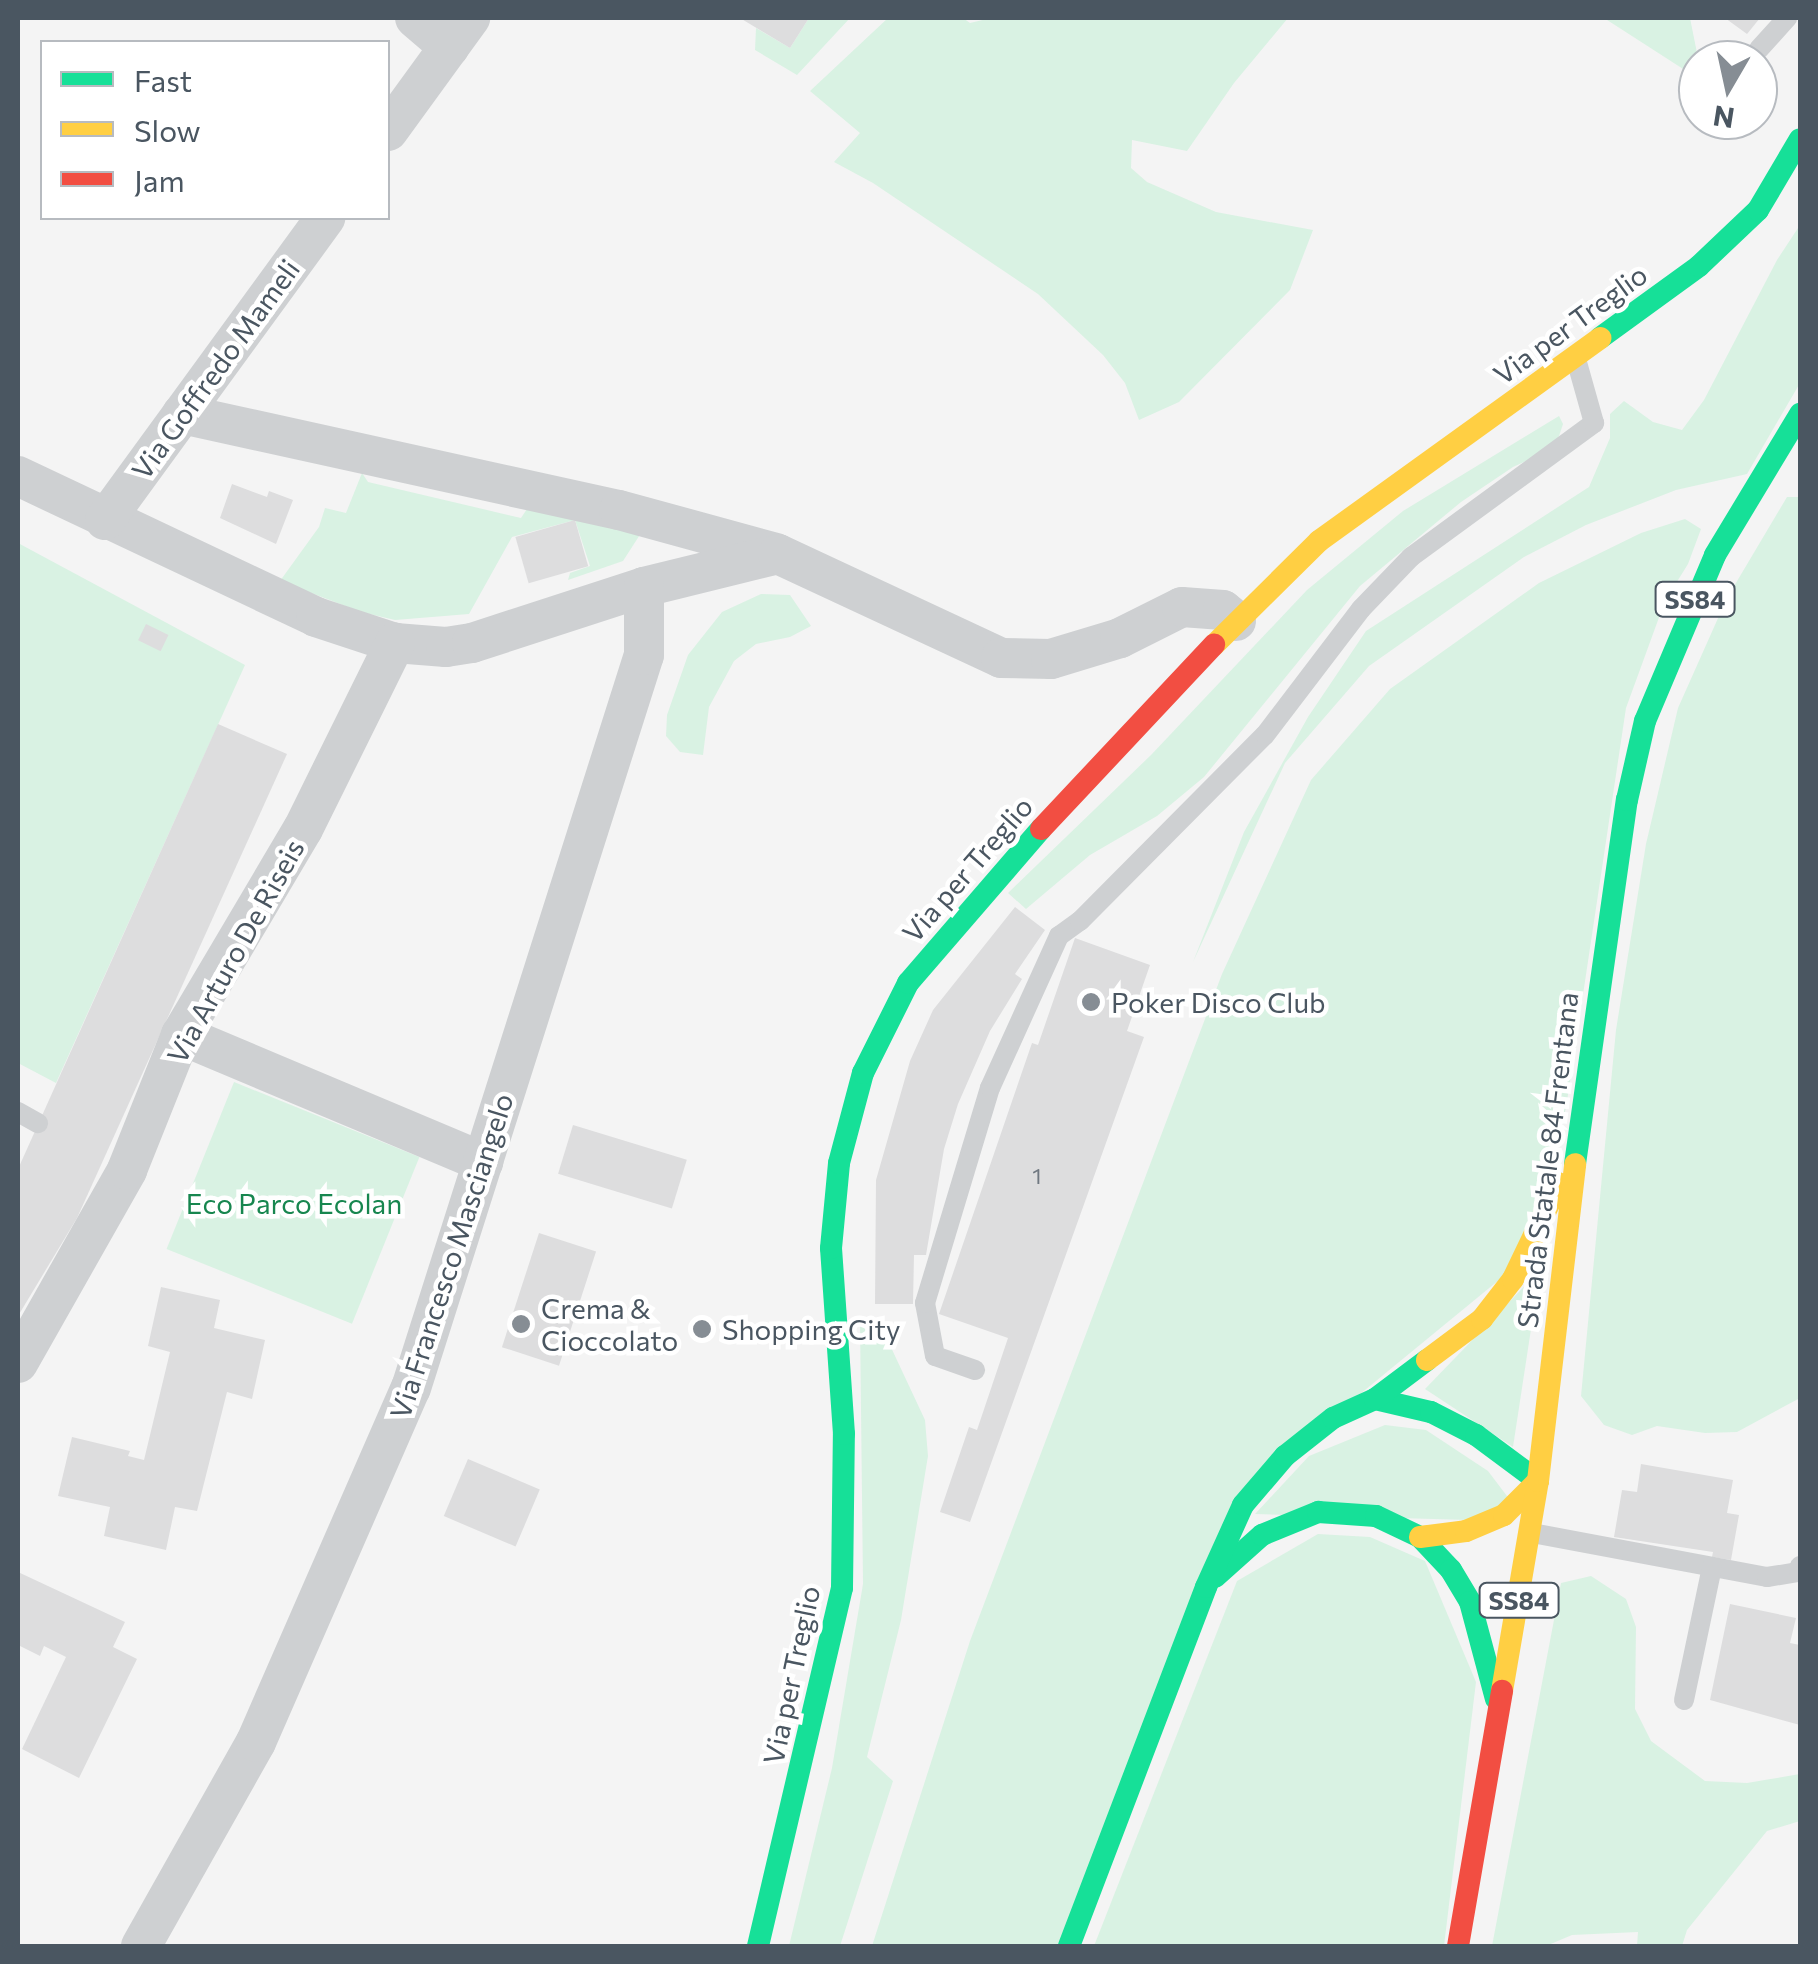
<!DOCTYPE html>
<style>
body{margin:0}
#map{position:relative;width:1818px;height:1964px;overflow:hidden;background:#f4f4f4;font-family:Commissioner,sans-serif}
div>[style]{position:absolute}
.green>*{inset:0;background:#d9f2e3;transform-origin:0 0}
.building>*{inset:0;background:#ddddde;transform-origin:0 0}
.lane>*{height:20px;margin:-10px;padding:0 10px;transform-origin:10px;border-radius:10px;background:#ced0d2}
.street>*{height:40px;margin:-20px;padding:0 20px;transform-origin:20px;border-radius:20px;background:#ced0d2}
.fast>*{height:22px;margin:-11px;padding:0 11px;transform-origin:11px;border-radius:11px;background:#16e098}
.slow>*{height:22px;margin:-11px;padding:0 11px;transform-origin:11px;border-radius:11px;background:#ffcf43}
.jam>*{height:22px;margin:-11px;padding:0 11px;transform-origin:11px;border-radius:11px;background:#f24e42}
.dots>*{width:28px;height:28px;translate:-50% -50%;box-sizing:border-box;border:5px solid #fff;border-radius:50%}
span{translate:-50% -50%;white-space:nowrap;text-align:center;line-height:1.15;-webkit-text-stroke:9px #fff;paint-order:stroke}
.number-label{font-size:22px;color:#707881}
.number-label span{-webkit-text-stroke-width:0}
.shield-label span{padding:2px 8px;background:#fff;border:2px solid;border-radius:8px;-webkit-text-stroke-width:0}
.shield-label{font-size:25px;color:#4a5661;font-weight:700}
.street-label{font-size:28px;color:#4a5661}
.poi-label{font-size:28px;color:#4a5661}
.left{translate:0 -50%;text-align:left}
.park-label{font-size:28px;color:#17864f}
.frame{position:absolute;inset:0;border:20px solid #4a5661;pointer-events:none}
.legend{position:absolute;left:40px;top:40px;width:350px;height:180px;box-sizing:border-box;background:#fff;border:2px solid #b7bbc0;margin:0;padding:12px 18px;list-style:none;font-size:30px;color:#4a5661}
.legend li{display:flex;align-items:center;gap:20px;height:50px}
.legend b{width:50px;border:2px solid #b7bbc0}
.north{position:absolute;left:1678px;top:40px;width:100px;height:100px;box-sizing:border-box;background:#fff;border:2px solid #b7bbc0;border-radius:50%;rotate:189deg;font-size:28px;font-weight:700;line-height:40px;text-align:center;color:#4a5661}
.north::after{content:'';display:block;margin:auto;width:35px;height:45px;background:#868d94;clip-path:polygon(50% 0,100% 100%,50% 72%,0 100%)}
</style>
<div id="map">
<div class="green">
<i style="clip-path:polygon(809px 18px,850px 18px,797px 75px,755px 50px,756px 28px,790px 48px)"></i>
<i style="clip-path:polygon(888px 18px,963px 18px,970px 23px,991px 18px,1288px 18px,1234px 83px,1187px 151px,1132px 140px,1131px 168px,1147px 182px,1216px 212px,1313px 230px,1290px 290px,1179px 402px,1139px 420px,1125px 383px,1103px 355px,1038px 294px,873px 183px,834px 162px,860px 133px,810px 91px)"></i>
<i style="clip-path:polygon(1604px 18px,1690px 18px,1698px 58px,1694px 76px)"></i>
<i style="clip-path:polygon(1800px 225px,1800px 383px,1747px 474px,1676px 490px,1586px 525px,1524px 557px,1369px 666px,1285px 763px,1193px 962px,1244px 832px,1308px 717px,1366px 631px,1589px 487px,1610px 438px,1610px 414px,1624px 401px,1653px 422px,1682px 430px,1704px 400px,1777px 260px)"></i>
<i style="clip-path:polygon(1559px 416px,1563px 424px,1558px 439px,1541px 454px,1513px 467px,1461px 502px,1360px 586px,1204px 777px,1157px 816px,1090px 855px,1026px 909px,1008px 893px,1151px 755px,1307px 590px,1403px 511px)"></i>
<i style="clip-path:polygon(362px 473px,368px 482px,521px 518px,527px 509px,643px 530px,623px 561px,568px 580px,570px 573px,590px 566px,575px 520px,512px 537px,469px 614px,395px 620px,361px 612px,280px 581px,319px 527px,325px 508px,346px 513px)"></i>
<i style="clip-path:polygon(1787px 497px,1800px 497px,1800px 1398px,1737px 1432px,1705px 1433px,1657px 1426px,1632px 1435px,1604px 1425px,1581px 1396px,1616px 1030px,1646px 844px,1678px 708px,1727px 598px)"></i>
<i style="clip-path:polygon(1685px 519px,1701px 529px,1688px 564px,1665px 601px,1626px 708px,1566px 1108px,1516px 1266px,1253px 1482px,1063px 1946px,872px 1946px,970px 1641px,1222px 974px,1311px 780px,1390px 689px,1539px 583px,1641px 533px)"></i>
<i style="clip-path:polygon(18px 543px,245px 665px,56px 1083px,18px 1063px)"></i>
<i style="clip-path:polygon(761px 594px,790px 595px,811px 626px,790px 637px,756px 644px,734px 661px,709px 707px,703px 755px,680px 752px,666px 736px,667px 715px,688px 655px,722px 612px)"></i>
<i style="left:234px;top:1082px;width:200px;height:180px;rotate:22deg"></i>
<i style="clip-path:polygon(1540px 1270px,1513px 1447px,1425px 1389px)"></i>
<i style="clip-path:polygon(860px 1322px,881px 1326px,925px 1420px,928px 1456px,901px 1620px,867px 1757px,893px 1781px,840px 1946px,789px 1946px,832px 1768px,863px 1584px)"></i>
<i style="clip-path:polygon(1385px 1425px,1426px 1430px,1488px 1471px,1510px 1500px,1470px 1520px,1255px 1514px,1309px 1456px)"></i>
<i style="clip-path:polygon(1318px 1534px,1370px 1537px,1425px 1561px,1476px 1682px,1444px 1946px,1094px 1946px,1237px 1581px)"></i>
<i style="clip-path:polygon(1591px 1576px,1626px 1599px,1636px 1627px,1635px 1709px,1651px 1741px,1705px 1781px,1747px 1783px,1800px 1774px,1800px 1821px,1767px 1831px,1687px 1930px,1682px 1946px,1637px 1946px,1638px 1932px,1572px 1935px,1546px 1946px,1492px 1946px,1561px 1583px)"></i>
</div>
<div class="building">
<i style="clip-path:polygon(740px 18px,809px 18px,790px 48px)"></i>
<i style="clip-path:polygon(1725px 18px,1760px 18px,1747px 34px)"></i>
<i style="clip-path:polygon(232px 484px,267px 497px,269px 491px,293px 500px,276px 544px,220px 518px)"></i>
<i style="left:575px;top:520px;width:48px;height:62px;rotate:74deg"></i>
<i style="left:146px;top:624px;width:25px;height:18px;rotate:26deg"></i>
<i style="clip-path:polygon(218px 724px,287px 754px,77px 1218px,18px 1316px,18px 1169px)"></i>
<i style="clip-path:polygon(1015px 907px,1045px 930px,1015px 974px,1022px 979px,990px 1031px,958px 1104px,944px 1149px,926px 1255px,914px 1255px,913px 1304px,875px 1304px,876px 1180px,910px 1061px,933px 1010px)"></i>
<i style="clip-path:polygon(1075px 938px,1150px 965px,1127px 1031px,1144px 1037px,970px 1522px,940px 1512px,969px 1427px,977px 1430px,1008px 1338px,939px 1314px,1032px 1043px,1038px 1045px)"></i>
<i style="left:573px;top:1125px;width:119px;height:51px;rotate:17deg"></i>
<i style="left:539px;top:1233px;width:60px;height:120px;rotate:18deg"></i>
<i style="clip-path:polygon(161px 1287px,220px 1300px,214px 1328px,265px 1340px,252px 1399px,227px 1392px,197px 1511px,175px 1507px,166px 1550px,104px 1536px,110px 1507px,58px 1496px,72px 1437px,130px 1451px,128px 1456px,144px 1460px,170px 1352px,148px 1346px)"></i>
<i style="left:468px;top:1459px;width:78px;height:62px;rotate:23deg"></i>
<i style="clip-path:polygon(1641px 1464px,1733px 1480px,1727px 1513px,1739px 1515px,1731px 1560px,1712px 1557px,1713px 1552px,1614px 1537px,1622px 1490px,1637px 1492px)"></i>
<i style="clip-path:polygon(18px 1572px,125px 1622px,113px 1647px,137px 1659px,79px 1778px,22px 1749px,66px 1657px,44px 1646px,40px 1656px,18px 1645px)"></i>
<i style="clip-path:polygon(1730px 1604px,1796px 1618px,1790px 1643px,1800px 1645px,1800px 1725px,1710px 1700px)"></i>
</div>
<div class="lane">
<i style="left:1759px;top:49px;width:42px;rotate:-47.9deg"></i>
<i style="left:18px;top:1112px;width:23px;rotate:29deg"></i>
<i style="left:975px;top:1370px;width:42px;rotate:-160.7deg"></i>
<i style="left:935px;top:1356px;width:54px;rotate:-100.7deg"></i>
<i style="left:925px;top:1303px;width:225px;rotate:-73.2deg"></i>
<i style="left:990px;top:1088px;width:167px;rotate:-65.6deg"></i>
<i style="left:1059px;top:936px;width:26px;rotate:-36deg"></i>
<i style="left:1080px;top:921px;width:262px;rotate:-45.2deg"></i>
<i style="left:1265px;top:735px;width:158px;rotate:-52.7deg"></i>
<i style="left:1361px;top:609px;width:72px;rotate:-46.1deg"></i>
<i style="left:1411px;top:557px;width:227px;rotate:-36.2deg"></i>
<i style="left:1594px;top:423px;width:66px;rotate:-105.7deg"></i>
<i style="left:1532px;top:1533px;width:239px;rotate:10.6deg"></i>
<i style="left:1767px;top:1577px;width:32px;rotate:-9deg"></i>
<i style="left:1799px;top:1572px;width:6px;rotate:-81deg"></i>
<i style="left:1684px;top:1700px;width:136px;rotate:-78.1deg"></i>
</div>
<div class="street">
<i style="left:415px;top:18px;width:45px;rotate:40.5deg"></i>
<i style="left:388px;top:131px;width:140px;rotate:-54deg"></i>
<i style="left:182px;top:414px;width:447px;rotate:12.4deg"></i>
<i style="left:619px;top:510px;width:163px;rotate:15.3deg"></i>
<i style="left:18px;top:476px;width:330px;rotate:25.3deg"></i>
<i style="left:316px;top:617px;width:83px;rotate:18.2deg"></i>
<i style="left:395px;top:643px;width:51px;rotate:4.5deg"></i>
<i style="left:446px;top:647px;width:26px;rotate:-9deg"></i>
<i style="left:472px;top:643px;width:181px;rotate:-18deg"></i>
<i style="left:644px;top:587px;width:138px;rotate:-13.8deg"></i>
<i style="left:778px;top:554px;width:246px;rotate:25deg"></i>
<i style="left:1001px;top:658px;width:50px;rotate:1.1deg"></i>
<i style="left:1051px;top:659px;width:72px;rotate:-16.9deg"></i>
<i style="left:1120px;top:638px;width:69px;rotate:-26.6deg"></i>
<i style="left:1182px;top:607px;width:41px;rotate:4.2deg"></i>
<i style="left:1223px;top:610px;width:17px;rotate:40deg"></i>
<i style="left:105px;top:520px;width:374px;rotate:-53.9deg"></i>
<i style="left:181px;top:1035px;width:328px;rotate:22.8deg"></i>
<i style="left:18px;top:1363px;width:222px;rotate:-60.5deg"></i>
<i style="left:127px;top:1170px;width:145px;rotate:-68.2deg"></i>
<i style="left:181px;top:1035px;width:239px;rotate:-59.4deg"></i>
<i style="left:303px;top:829px;width:208px;rotate:-63.7deg"></i>
<i style="left:141px;top:1946px;width:234px;rotate:-60.6deg"></i>
<i style="left:256px;top:1742px;width:386px;rotate:-66.4deg"></i>
<i style="left:411px;top:1388px;width:769px;rotate:-72.37deg"></i>
<i style="left:644px;top:655px;width:68px;rotate:-90deg"></i>
</div>
<div class="fast">
<i style="left:1600px;top:338px;width:122px;rotate:-36deg"></i>
<i style="left:1699px;top:266px;width:81px;rotate:-43.5deg"></i>
<i style="left:1758px;top:210px;width:82px;rotate:-59.4deg"></i>
<i style="left:1575px;top:1164px;width:368px;rotate:-81.9deg"></i>
<i style="left:1627px;top:800px;width:81px;rotate:-77.2deg"></i>
<i style="left:1645px;top:721px;width:180px;rotate:-67.1deg"></i>
<i style="left:1715px;top:555px;width:165px;rotate:-58.9deg"></i>
<i style="left:1375px;top:1399px;width:57px;rotate:13.1deg"></i>
<i style="left:1431px;top:1412px;width:51px;rotate:27.1deg"></i>
<i style="left:1476px;top:1435px;width:77px;rotate:36.6deg"></i>
<i style="left:1215px;top:1577px;width:63px;rotate:-41.8deg"></i>
<i style="left:1262px;top:1535px;width:61px;rotate:-22.3deg"></i>
<i style="left:1318px;top:1512px;width:58px;rotate:3.9deg"></i>
<i style="left:1376px;top:1516px;width:49px;rotate:25.5deg"></i>
<i style="left:1420px;top:1537px;width:45px;rotate:46.8deg"></i>
<i style="left:1451px;top:1570px;width:37px;rotate:59deg"></i>
<i style="left:1470px;top:1602px;width:100px;rotate:75deg"></i>
<i style="left:758px;top:1946px;width:368px;rotate:-76.8deg"></i>
<i style="left:842px;top:1588px;width:154px;rotate:-89.3deg"></i>
<i style="left:844px;top:1434px;width:186px;rotate:-94deg"></i>
<i style="left:831px;top:1248px;width:85px;rotate:-84.6deg"></i>
<i style="left:839px;top:1163px;width:93px;rotate:-75.1deg"></i>
<i style="left:863px;top:1073px;width:101px;rotate:-63.4deg"></i>
<i style="left:908px;top:983px;width:203px;rotate:-49.2deg"></i>
<i style="left:1069px;top:1946px;width:384px;rotate:-69.1deg"></i>
<i style="left:1206px;top:1587px;width:90px;rotate:-65.7deg"></i>
<i style="left:1243px;top:1505px;width:65px;rotate:-49.4deg"></i>
<i style="left:1285px;top:1456px;width:61px;rotate:-38.4deg"></i>
<i style="left:1333px;top:1418px;width:46px;rotate:-24.3deg"></i>
<i style="left:1375px;top:1399px;width:65px;rotate:-36.9deg"></i>
</div>
<div class="slow">
<i style="left:1214px;top:645px;width:148px;rotate:-44.7deg"></i>
<i style="left:1319px;top:541px;width:347px;rotate:-35.8deg"></i>
<i style="left:1427px;top:1360px;width:69px;rotate:-36.7deg"></i>
<i style="left:1482px;top:1319px;width:51px;rotate:-52.2deg"></i>
<i style="left:1513px;top:1279px;width:106px;rotate:-64.4deg"></i>
<i style="left:1420px;top:1537px;width:46px;rotate:-7.4deg"></i>
<i style="left:1466px;top:1531px;width:41px;rotate:-22.8deg"></i>
<i style="left:1504px;top:1515px;width:48px;rotate:-45deg"></i>
<i style="left:1502px;top:1691px;width:213px;rotate:-80.3deg"></i>
<i style="left:1538px;top:1481px;width:319px;rotate:-83.3deg"></i>
</div>
<div class="jam">
<i style="left:1041px;top:829px;width:253px;rotate:-46.8deg"></i>
<i style="left:1458px;top:1946px;width:259px;rotate:-80.2deg"></i>
</div>
<div class="dots">
<i style="left:1091px;top:1002px;background:#868d94"></i>
<i style="left:521px;top:1324px;background:#868d94"></i>
<i style="left:702px;top:1329px;background:#868d94"></i>
</div>
<div class="number-label">
<span style="left:1037px;top:1176px">1</span>
</div>
<div class="shield-label">
<span style="left:1695px;top:599px">SS84</span>
<span style="left:1519px;top:1600px">SS84</span>
</div>
<div class="street-label">
<span style="left:1570px;top:324px;rotate:-36deg">Via per Treglio</span>
<span style="left:215px;top:369px;rotate:-54deg">Via Goffredo Mameli</span>
<span style="left:967px;top:869px;rotate:-49deg">Via per Treglio</span>
<span style="left:235px;top:951px;rotate:-61deg">Via Arturo De Riseis</span>
<span style="left:1547px;top:1160px;rotate:-83deg">Strada Statale 84 Frentana</span>
<span style="left:451px;top:1256px;rotate:-72deg">Via Francesco Masciangelo</span>
<span style="left:791px;top:1675px;rotate:-78deg">Via per Treglio</span>
</div>
<div class="poi-label">
<span class="left" style="left:1111px;top:1002px">Poker Disco Club</span>
<span class="left" style="left:541px;top:1324px">Crema &amp;<br>Cioccolato</span>
<span class="left" style="left:722px;top:1329px">Shopping City</span>
</div>
<div class="park-label">
<span style="left:294px;top:1203px">Eco Parco Ecolan</span>
</div>
<div class="frame"></div>
<ul class="legend">
<li><b style="height:12px;background:#16e098"></b>Fast</li>
<li><b style="height:12px;background:#ffcf43"></b>Slow</li>
<li><b style="height:12px;background:#f24e42"></b>Jam</li>
</ul>
<div class="north">N</div>
</div>
